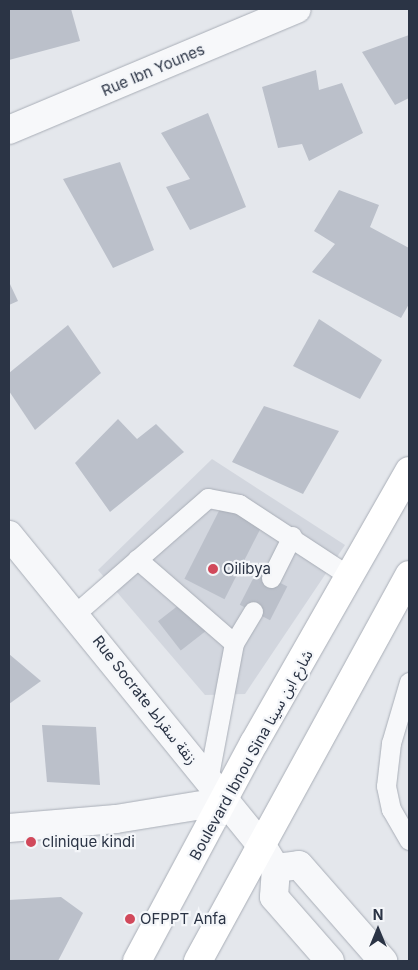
<!DOCTYPE html>
<meta charset="utf-8">
<style>
body{margin:0}
#map{position:relative;width:418px;height:970px;overflow:hidden;background:#e4e7ec;font-family:Inter,"Noto Sans Arabic",sans-serif}
div>[style]{position:absolute}
.built>*{inset:0;background:#d2d6de}
.building>*{inset:0;background:#bbc0ca;transform-origin:0 0}
.roads{filter:drop-shadow(0 0 1px #a9aeb7) drop-shadow(0 0 1px #a9aeb7)}
.service>*{height:19px;margin:-9.5px;padding:0 9.5px;transform-origin:9.5px;border-radius:9.5px;background:#f7f8fa}
.minor>*{height:28px;margin:-14px;padding:0 14px;transform-origin:14px;border-radius:14px;background:#f7f8fa}
.tertiary>*{height:28px;margin:-14px;padding:0 14px;transform-origin:14px;border-radius:14px;background:#f7f8fa}
.secondary>*{height:28px;margin:-14px;padding:0 14px;transform-origin:14px;border-radius:14px;background:#fff}
.dots>*{width:14px;height:14px;translate:-50% -50%;box-sizing:border-box;border:2px solid #f4f6f9;border-radius:50%}
span{translate:-50% -50%;white-space:nowrap;text-align:center;line-height:1.15;-webkit-text-stroke:4.5px #f4f6f9;paint-order:stroke}
.street-label{font-size:15px;color:#2b3445}
.poi-label{font-size:15px;color:#2b3445}
.left{translate:0 -50%;text-align:left}
.frame{position:absolute;inset:0;border:10px solid #2b3445;pointer-events:none}
.north{position:absolute;left:353px;top:905px;width:50px;height:50px;-webkit-text-stroke:4px #f4f6f9;paint-order:stroke;rotate:0deg;font-size:14px;font-weight:700;line-height:20px;text-align:center;color:#2b3445}
.north::after{content:'';display:block;margin:auto;width:18px;height:22px;background:#2b3445;clip-path:polygon(50% 0,100% 100%,50% 72%,0 100%)}
</style>
<div id="map">
<div class="built">
<i style="clip-path:polygon(212px 459px,345px 545px,245px 694px,205px 695px,98px 570px)"></i>
</div>
<div class="building">
<i style="clip-path:polygon(9px 9px,71px 9px,80px 41px,9px 60px)"></i>
<i style="clip-path:polygon(409px 35px,409px 98px,395px 105px,362px 52px)"></i>
<i style="clip-path:polygon(316px 70px,319px 90px,342px 83px,363px 133px,309px 161px,302px 144px,278px 148px,262px 87px)"></i>
<i style="clip-path:polygon(208px 113px,246px 207px,190px 230px,166px 187px,190px 179px,161px 133px)"></i>
<i style="clip-path:polygon(120px 162px,154px 250px,113px 268px,63px 179px)"></i>
<i style="clip-path:polygon(339px 190px,379px 205px,370px 227px,409px 248px,409px 304px,401px 318px,312px 272px,335px 244px,314px 231px)"></i>
<i style="clip-path:polygon(9px 282px,18px 301px,9px 305px)"></i>
<i style="clip-path:polygon(319px 319px,382px 360px,360px 399px,293px 366px)"></i>
<i style="clip-path:polygon(68px 325px,101px 373px,35px 430px,9px 391px,9px 373px)"></i>
<i style="clip-path:polygon(264px 406px,339px 431px,303px 494px,232px 462px)"></i>
<i style="clip-path:polygon(118px 419px,137px 439px,156px 424px,184px 452px,110px 512px,75px 463px)"></i>
<i style="left:223px;top:503px;width:45px;height:85px;rotate:27deg"></i>
<i style="left:257px;top:571px;width:34px;height:38px;rotate:27deg"></i>
<i style="left:184px;top:601px;width:37px;height:33px;rotate:52deg"></i>
<i style="clip-path:polygon(9px 654px,41px 681px,9px 704px)"></i>
<i style="clip-path:polygon(42px 725px,96px 727px,100px 785px,47px 782px)"></i>
<i style="clip-path:polygon(61px 897px,83px 913px,58px 961px,9px 961px,9px 900px)"></i>
</div>
<div class="roads">
<div class="service">
<i style="left:137px;top:559px;width:128px;rotate:40.9deg"></i>
<i style="left:234px;top:643px;width:139px;rotate:100.7deg"></i>
<i style="left:271px;top:578px;width:47px;rotate:-63.4deg"></i>
<i style="left:76px;top:613px;width:175px;rotate:-41.1deg"></i>
<i style="left:208px;top:498px;width:32px;rotate:11deg"></i>
<i style="left:239px;top:504px;width:135px;rotate:33.2deg"></i>
<i style="left:234px;top:643px;width:37px;rotate:-59deg"></i>
<i style="left:409px;top:682px;width:64px;rotate:106.4deg"></i>
<i style="left:391px;top:743px;width:43px;rotate:96.6deg"></i>
<i style="left:386px;top:786px;width:24px;rotate:78deg"></i>
<i style="left:391px;top:809px;width:36px;rotate:60deg"></i>
</div>
<div class="minor">
<i style="left:9px;top:130px;width:312px;rotate:-22.8deg"></i>
<i style="left:9px;top:828px;width:107px;rotate:-4.8deg"></i>
<i style="left:116px;top:819px;width:111px;rotate:-9.3deg"></i>
</div>
<div class="tertiary">
<i style="left:9px;top:535px;width:401px;rotate:50.9deg"></i>
<i style="left:262px;top:846px;width:26px;rotate:58deg"></i>
<i style="left:276px;top:868px;width:29px;rotate:94deg"></i>
<i style="left:274px;top:897px;width:85px;rotate:48.8deg"></i>
<i style="left:276px;top:868px;width:23px;rotate:-7deg"></i>
<i style="left:299px;top:865px;width:128px;rotate:48.8deg"></i>
</div>
<div class="secondary">
<i style="left:137px;top:961px;width:247px;rotate:-61.8deg"></i>
<i style="left:254px;top:743px;width:313px;rotate:-60.3deg"></i>
<i style="left:198px;top:961px;width:440px;rotate:-61.3deg"></i>
</div>
</div>
<div class="dots">
<i style="left:213px;top:569px;background:#d1495b"></i>
<i style="left:31px;top:842px;background:#d1495b"></i>
<i style="left:130px;top:919px;background:#d1495b"></i>
</div>
<div class="street-label">
<span style="left:153px;top:70px;rotate:-23deg">Rue Ibn Younes</span>
<span style="left:145px;top:700px;rotate:52deg">Rue Socrate زنقة سقراط</span>
<span style="left:251px;top:755px;rotate:-61deg">Boulevard Ibnou Sina شارع ابن سينا</span>
</div>
<div class="poi-label">
<span class="left" style="left:223px;top:569px">Oilibya</span>
<span class="left" style="left:42px;top:842px">clinique kindi</span>
<span class="left" style="left:140px;top:919px">OFPPT Anfa</span>
</div>
<div class="frame"></div>
<div class="north">N</div>
</div>
